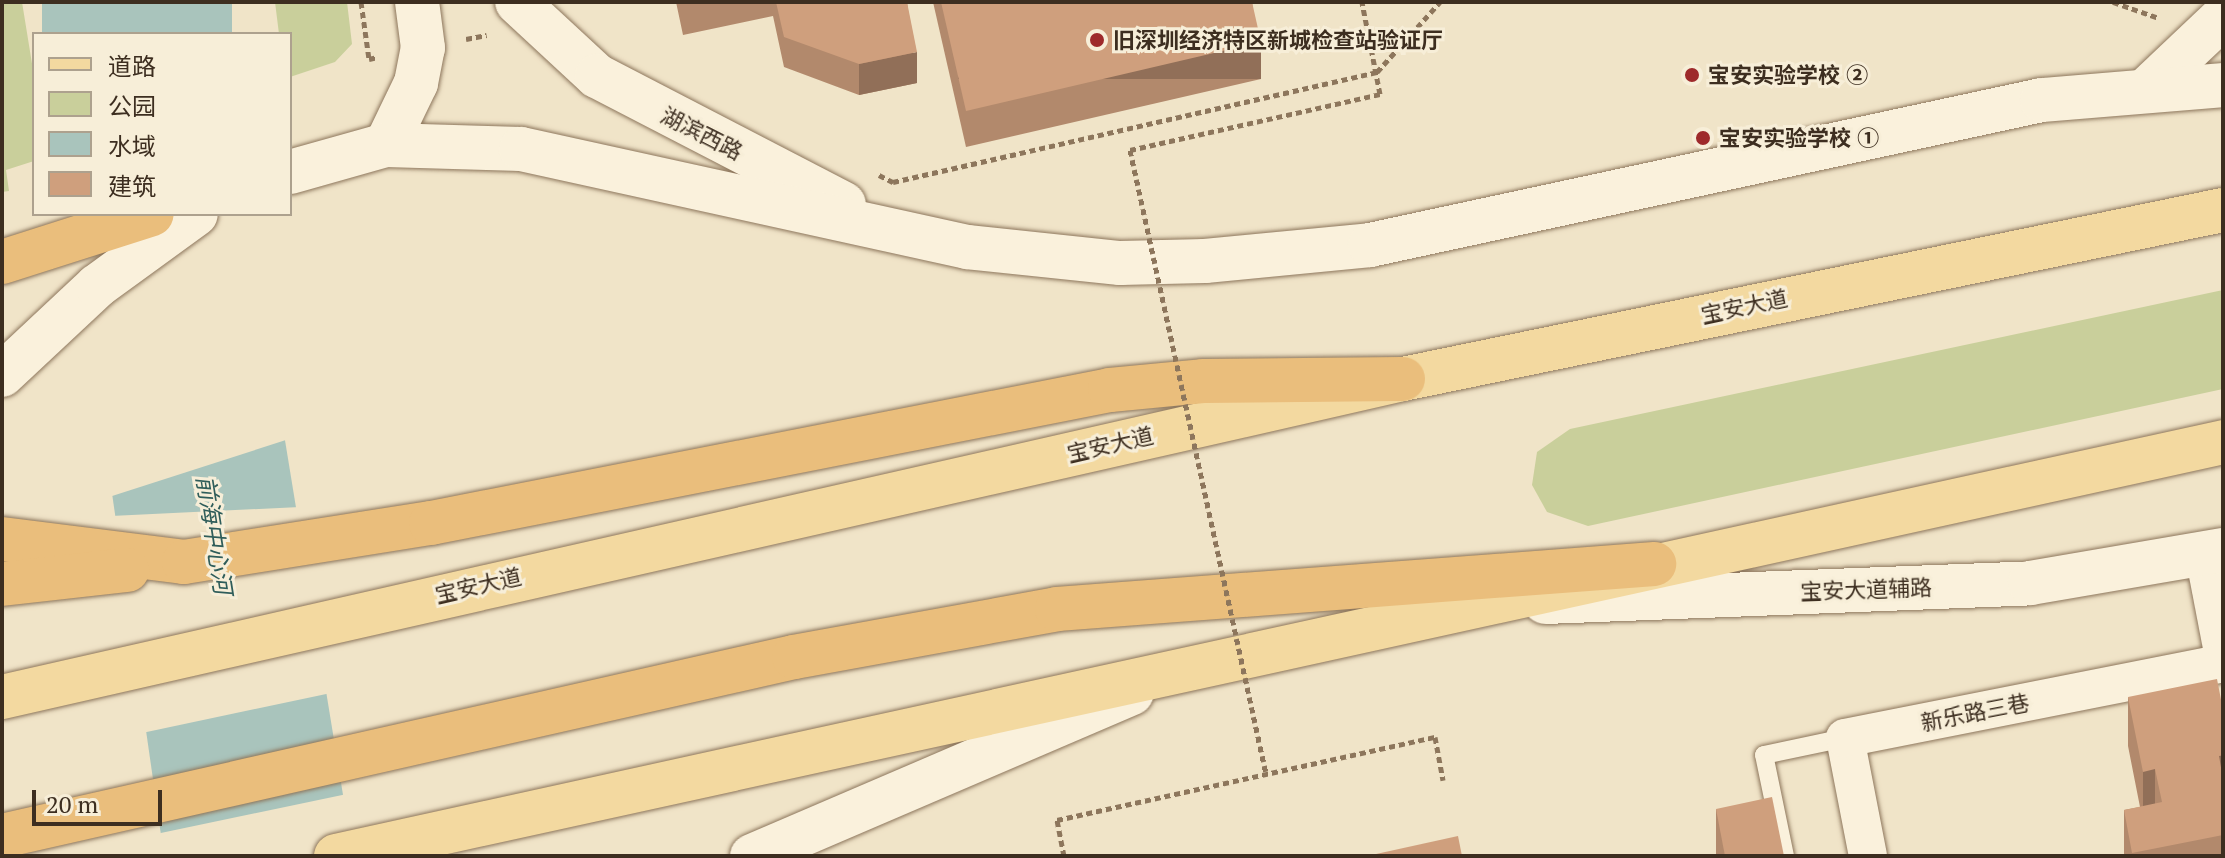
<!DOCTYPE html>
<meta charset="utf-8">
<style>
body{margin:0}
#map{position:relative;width:2225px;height:858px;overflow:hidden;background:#f0e4c8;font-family:"PT Serif","Noto Sans SC",serif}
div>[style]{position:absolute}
.green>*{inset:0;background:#c9cf9b}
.water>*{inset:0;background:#a9c4bc;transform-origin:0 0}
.pier>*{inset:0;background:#f0e4c8}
.path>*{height:5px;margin-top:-2.5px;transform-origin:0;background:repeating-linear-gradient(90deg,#8d765c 0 6px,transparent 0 10px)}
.roads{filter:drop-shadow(0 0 2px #8d765c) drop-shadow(0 0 2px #8d765c)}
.service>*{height:18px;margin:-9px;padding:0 9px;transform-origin:9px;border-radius:9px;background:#faf1dc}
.minor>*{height:38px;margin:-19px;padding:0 19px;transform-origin:19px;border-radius:19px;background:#faf1dc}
.tertiary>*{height:44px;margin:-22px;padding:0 22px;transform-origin:22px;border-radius:22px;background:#faf1dc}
.secondary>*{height:44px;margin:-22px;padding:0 22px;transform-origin:22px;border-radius:22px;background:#faf1dc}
.primary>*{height:44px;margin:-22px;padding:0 22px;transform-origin:22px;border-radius:22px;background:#f3d9a0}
.trunk>*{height:44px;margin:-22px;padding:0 22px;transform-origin:22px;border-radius:22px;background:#eabe7c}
.path-bridge>*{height:5px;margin-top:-2.5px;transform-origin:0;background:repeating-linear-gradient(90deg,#8d765c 0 6px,transparent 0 10px)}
.wall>*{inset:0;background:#b2896c}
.shaded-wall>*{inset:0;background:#916f58;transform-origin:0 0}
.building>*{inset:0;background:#cf9f7d}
.dots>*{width:22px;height:22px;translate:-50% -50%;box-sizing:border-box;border:4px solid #f7eed8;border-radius:50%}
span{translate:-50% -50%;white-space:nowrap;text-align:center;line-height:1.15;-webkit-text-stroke:6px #f7eed8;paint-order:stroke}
.poi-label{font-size:22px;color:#3d2e20;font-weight:700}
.left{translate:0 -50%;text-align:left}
.street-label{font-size:22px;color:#3d2e20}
.water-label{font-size:24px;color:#2f5d5a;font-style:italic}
.frame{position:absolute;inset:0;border:4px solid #3d2e20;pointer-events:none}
.legend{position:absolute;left:32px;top:32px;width:260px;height:184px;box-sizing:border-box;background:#f7eed8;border:2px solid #ada18e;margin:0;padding:10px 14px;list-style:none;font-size:24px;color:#3d2e20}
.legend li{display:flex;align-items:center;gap:16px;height:40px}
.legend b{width:40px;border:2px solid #ada18e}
.scale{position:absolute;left:32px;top:790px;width:130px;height:36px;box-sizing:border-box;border:4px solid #3d2e20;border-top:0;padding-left:10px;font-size:24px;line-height:28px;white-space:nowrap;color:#3d2e20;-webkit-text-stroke:6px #f7eed8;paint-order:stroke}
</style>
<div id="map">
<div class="green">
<i style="clip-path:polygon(2px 2px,22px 2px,34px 76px,34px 161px,6px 170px,9px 191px,2px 192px)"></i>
<i style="clip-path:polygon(275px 2px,347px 2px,352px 44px,335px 62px,290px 77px,290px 34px,279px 34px)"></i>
<i style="clip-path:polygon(2223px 290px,2223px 389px,1588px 526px,1547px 512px,1532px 485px,1537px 452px,1570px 429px)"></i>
</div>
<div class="water">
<i style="left:42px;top:2px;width:190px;height:32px"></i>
<i style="clip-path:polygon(72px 214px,248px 214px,353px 856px,164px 856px)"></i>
</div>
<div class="pier">
<i style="clip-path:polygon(68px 214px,252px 214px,289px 439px,109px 497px)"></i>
<i style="clip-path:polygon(300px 507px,331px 693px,142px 733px,111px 516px)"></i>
<i style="clip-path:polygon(347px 794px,357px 856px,160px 856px,156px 834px)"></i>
</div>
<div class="path">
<i style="left:361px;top:2px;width:58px;rotate:82deg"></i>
<i style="left:369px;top:59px;width:9px;rotate:-13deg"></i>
<i style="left:2113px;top:2px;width:49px;rotate:19.2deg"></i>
<i style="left:466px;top:39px;width:21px;rotate:-11deg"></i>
<i style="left:1130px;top:150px;width:256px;rotate:-12.6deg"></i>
<i style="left:1380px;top:94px;width:94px;rotate:-101.1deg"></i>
<i style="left:879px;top:175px;width:16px;rotate:27deg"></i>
<i style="left:893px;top:182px;width:496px;rotate:-12.8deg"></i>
<i style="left:1377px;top:72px;width:94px;rotate:-48deg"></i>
<i style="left:1064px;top:856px;width:37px;rotate:-101deg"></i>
<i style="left:1057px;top:820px;width:387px;rotate:-12.4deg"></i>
<i style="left:1435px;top:737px;width:44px;rotate:79.5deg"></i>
</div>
<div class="roads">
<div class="service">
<i style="left:1785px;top:856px;width:103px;rotate:-101.7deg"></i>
<i style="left:1764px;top:755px;width:83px;rotate:-11.9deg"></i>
</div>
<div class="minor">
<i style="left:2204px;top:554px;width:101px;rotate:79.1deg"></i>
<i style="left:1868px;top:856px;width:120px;rotate:-101deg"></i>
<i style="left:1845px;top:738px;width:385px;rotate:-11.2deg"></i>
</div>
<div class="tertiary">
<i style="left:2148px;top:88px;width:103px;rotate:-43.4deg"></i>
</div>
<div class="secondary">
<i style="left:517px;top:2px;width:109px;rotate:42.8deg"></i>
<i style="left:597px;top:76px;width:278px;rotate:27.4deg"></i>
<i style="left:386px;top:145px;width:69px;rotate:-64.2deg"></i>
<i style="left:416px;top:83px;width:36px;rotate:-79deg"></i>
<i style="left:423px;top:48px;width:46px;rotate:-97.4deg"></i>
<i style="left:290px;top:172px;width:100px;rotate:-15.7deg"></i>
<i style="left:386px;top:145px;width:135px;rotate:1.7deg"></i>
<i style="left:521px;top:149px;width:457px;rotate:12.4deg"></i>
<i style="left:967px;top:247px;width:154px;rotate:6deg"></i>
<i style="left:1120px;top:263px;width:85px;rotate:-1.3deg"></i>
<i style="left:1205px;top:261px;width:166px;rotate:-5.5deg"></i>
<i style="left:1370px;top:245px;width:687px;rotate:-12.18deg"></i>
<i style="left:2042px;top:100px;width:182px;rotate:-4.7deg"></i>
<i style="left:2px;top:375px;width:130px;rotate:-43.1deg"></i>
<i style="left:97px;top:286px;width:122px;rotate:-36deg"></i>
<i style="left:1545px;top:602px;width:485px;rotate:-2.2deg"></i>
<i style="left:2030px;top:583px;width:196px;rotate:-9.7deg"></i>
<i style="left:752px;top:856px;width:413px;rotate:-23.2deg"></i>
</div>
<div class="primary">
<i style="left:2px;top:697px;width:1437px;rotate:-12.79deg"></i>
<i style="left:1403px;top:379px;width:837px;rotate:-11.65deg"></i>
<i style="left:336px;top:856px;width:1932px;rotate:-12.37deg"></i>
</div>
<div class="trunk">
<i style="left:2px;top:262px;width:157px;rotate:-17.7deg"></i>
<i style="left:2px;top:539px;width:183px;rotate:7.2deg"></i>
<i style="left:184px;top:562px;width:250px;rotate:-9deg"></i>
<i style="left:431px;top:523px;width:692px;rotate:-11.08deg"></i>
<i style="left:1110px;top:390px;width:93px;rotate:-5.5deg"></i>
<i style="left:1203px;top:381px;width:200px;rotate:-0.6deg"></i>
<i style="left:2px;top:584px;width:126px;rotate:-6.4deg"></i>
<i style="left:2px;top:836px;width:812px;rotate:-12.74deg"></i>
<i style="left:794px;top:657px;width:267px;rotate:-10.3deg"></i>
<i style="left:1057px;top:609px;width:599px;rotate:-4.31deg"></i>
</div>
</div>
<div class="path-bridge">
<i style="left:1130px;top:150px;width:639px;rotate:77.7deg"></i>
</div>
<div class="wall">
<i style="clip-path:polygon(676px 2px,907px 2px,917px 83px,859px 95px,784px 67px,773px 16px,683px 35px)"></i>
<i style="clip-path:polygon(933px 2px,1252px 2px,1261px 79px,966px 147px)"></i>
<i style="clip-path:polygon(2128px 697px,2223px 755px,2223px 856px,2124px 856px,2124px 810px,2140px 807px,2128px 746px)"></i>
<i style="clip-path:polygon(1716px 809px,1784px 856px,1716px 856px)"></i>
</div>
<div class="shaded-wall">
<i style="left:1261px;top:42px;width:37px;height:303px;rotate:90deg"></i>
<i style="clip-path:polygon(917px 52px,917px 83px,859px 95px,859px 64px)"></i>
<i style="clip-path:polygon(2223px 755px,2223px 804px,2219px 756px)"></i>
<i style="left:2155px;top:769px;width:49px;height:12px;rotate:90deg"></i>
</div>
<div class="building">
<i style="clip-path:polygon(776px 2px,907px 2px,917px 52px,859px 64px,784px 37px)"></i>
<i style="clip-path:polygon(941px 2px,1252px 2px,1261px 42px,966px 111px)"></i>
<i style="clip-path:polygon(2217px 679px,2223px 710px,2223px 755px,2219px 756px,2223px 779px,2223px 835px,2132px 853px,2124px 810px,2162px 802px,2155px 769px,2143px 772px,2128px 697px)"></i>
<i style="clip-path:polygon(1772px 797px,1784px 856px,1725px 856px,1716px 809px)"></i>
<i style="clip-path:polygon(1458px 836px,1462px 856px,1367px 856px)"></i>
</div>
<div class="dots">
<i style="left:1097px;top:40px;background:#9e2a2b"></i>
<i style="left:1692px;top:75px;background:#9e2a2b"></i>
<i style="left:1703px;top:138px;background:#9e2a2b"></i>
</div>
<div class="poi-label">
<span class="left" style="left:1113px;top:40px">旧深圳经济特区新城检查站验证厅</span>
<span class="left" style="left:1708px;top:75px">宝安实验学校 ②</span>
<span class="left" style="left:1719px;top:138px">宝安实验学校 ①</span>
</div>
<div class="street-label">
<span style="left:702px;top:133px;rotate:27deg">湖滨西路</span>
<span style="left:1744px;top:306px;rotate:-12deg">宝安大道</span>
<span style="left:1110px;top:444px;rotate:-13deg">宝安大道</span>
<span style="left:478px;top:585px;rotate:-13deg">宝安大道</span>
<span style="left:1866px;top:589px;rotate:-2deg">宝安大道辅路</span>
<span style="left:1975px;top:712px;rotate:-11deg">新乐路三巷</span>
</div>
<div class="water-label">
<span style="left:214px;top:535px;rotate:81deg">前海中心河</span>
</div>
<div class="frame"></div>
<ul class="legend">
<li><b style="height:10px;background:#f3d9a0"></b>道路</li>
<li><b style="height:22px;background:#c9cf9b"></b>公园</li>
<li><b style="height:22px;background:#a9c4bc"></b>水域</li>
<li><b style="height:22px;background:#cf9f7d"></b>建筑</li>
</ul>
<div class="scale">20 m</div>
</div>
